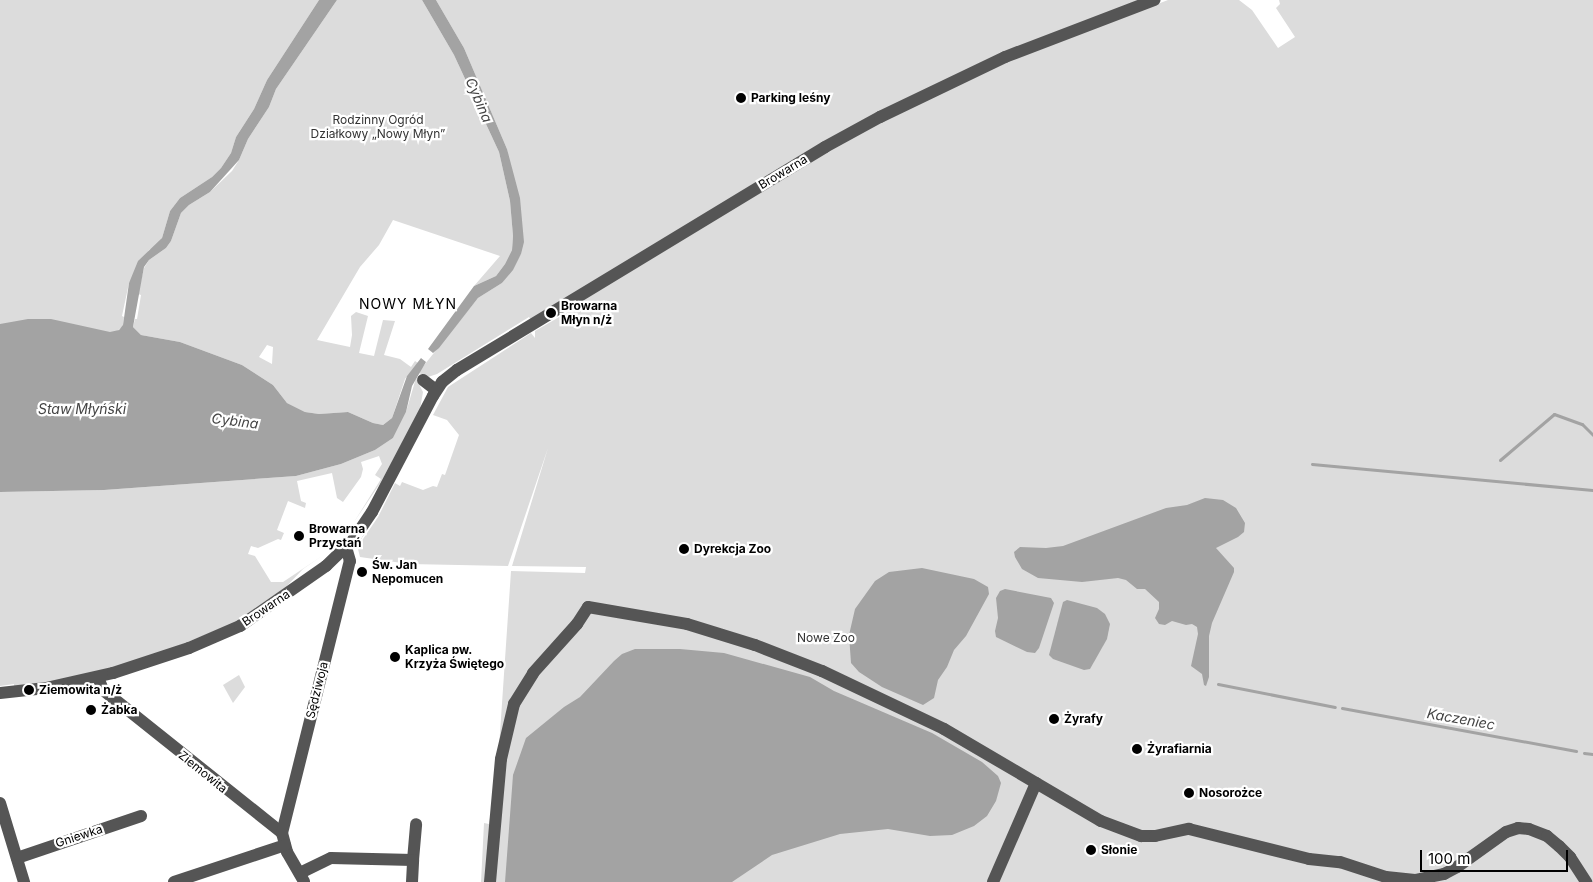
<!DOCTYPE html>
<meta charset="utf-8">
<style>
body{margin:0}
#map{position:relative;width:1593px;height:882px;overflow:hidden;background:#fff;font-family:Inter,sans-serif}
div>[style]{position:absolute}
.green>*{inset:0;background:#dcdcdc}
.water>*{inset:0;background:#a3a3a3}
.stream>*{height:3px;margin:-1.5px;padding:0 1.5px;transform-origin:1.5px;border-radius:1.5px;background:#a3a3a3}
.minor>*{height:12px;margin:-6px;padding:0 6px;transform-origin:6px;border-radius:6px;background:#555}
.dots>*{width:14px;height:14px;translate:-50% -50%;box-sizing:border-box;border:2px solid #fff;border-radius:50%}
span{translate:-50% -50%;white-space:nowrap;text-align:center;line-height:1.15;-webkit-text-stroke:4.5px #fff;paint-order:stroke}
.poi-label{font-size:12px;color:#000;font-weight:700}
.left{translate:0 -50%;text-align:left}
.park-label{font-size:12px;color:#333}
.street-label{font-size:12px;color:#000}
.water-label{font-size:14px;color:#444;font-style:italic}
.neighbourhood-label{font-size:14px;color:#000;letter-spacing:1px}
.scale{position:absolute;left:1420px;top:850px;width:148px;height:22px;box-sizing:border-box;border:2px solid #000;border-top:0;padding-left:6px;font-size:15px;line-height:18px;white-space:nowrap;color:#000;-webkit-text-stroke:4px #fff;paint-order:stroke}
</style>
<div id="map">
<div class="green">
<i style="clip-path:polygon(0 0,319px 0,267px 80px,254px 109px,236px 137px,231px 153px,221px 168px,212px 177px,180px 198px,170px 211px,162px 238px,157px 246px,149px 250px,129px 283px,122px 316px,124px 317px,123px 326px,115px 333px,0 324px)"></i>
<i style="clip-path:polygon(evenodd,337px 0,422px 0,454px 55px,499px 152px,510px 201px,513px 236px,512px 250px,505px 264px,496px 276px,474px 286px,500px 256px,393px 220px,379px 245px,360px 267px,317px 340px,350px 347px,352px 335px,351px 316px,356px 312px,368px 316px,359px 353px,374px 356px,383px 320px,395px 321px,384px 355px,400px 359px,411px 367px,415px 361px,418px 363px,405px 379px,392px 418px,383px 425px,373px 423px,348px 412px,319px 414px,305px 412px,287px 403px,273px 385px,242px 365px,180px 342px,141px 335px,133px 327px,135px 319px,137px 319px,141px 295px,138px 294px,144px 268px,149px 260px,166px 248px,171px 241px,181px 213px,189px 205px,210px 192px,232px 171px,239px 160px,248px 139px,269px 107px,276px 89px,337px 0,267px 345px,273px 347px,272px 364px,259px 357px,267px 345px)"></i>
<i style="clip-path:polygon(436px 0,1141px 0,1001px 53px,531px 320px,529px 317px,437px 374px,428px 377px,419px 373px,421px 369px,478px 298px,502px 283px,521px 254px,507px 149px,464px 48px)"></i>
<i style="clip-path:polygon(1168px 0,1239px 0,1252px 10px,1278px 48px,1295px 37px,1276px 8px,1280px 4px,1279px 0,1593px 0,1593px 882px,481px 882px,484px 823px,489px 824px,497px 777px,511px 571px,585px 573px,586px 567px,512px 566px,548px 448px,508px 566px,409px 564px,360px 557px,358px 549px,361px 542px,378px 517px,395px 483px,400px 486px,402px 482px,423px 490px,433px 486px,437px 487px,442px 474px,445px 475px,459px 435px,447px 420px,433px 415px,448px 387px,531px 333px,535px 338px,535px 331px,573px 309px,572px 306px,867px 128px,1006px 62px)"></i>
<i style="clip-path:polygon(416px 378px,423px 392px,420px 409px,381px 482px,354px 522px,381px 479px,375px 475px,382px 464px,379px 456px,361px 462px,363px 469px,361px 477px,343px 502px,337px 498px,332px 473px,297px 481px,301px 501px,306px 503px,305px 508px,288px 501px,277px 530px,284px 533px,281px 540px,278px 539px,258px 548px,251px 546px,248px 554px,255px 556px,271px 582px,283px 582px,322px 556px,303px 569px,286px 587px,239px 621px,156px 655px,71px 679px,14px 687px,14px 684px,0 686px,0 492px,104px 490px,296px 476px,341px 464px,375px 450px,393px 438px,406px 412px)"></i>
<i style="clip-path:polygon(239px 675px,245px 687px,233px 703px,223px 685px)"></i>
</div>
<div class="water">
<i style="clip-path:polygon(319px 0,337px 0,276px 89px,269px 107px,248px 139px,239px 160px,210px 192px,189px 205px,181px 213px,171px 241px,166px 248px,149px 260px,144px 267px,133px 327px,141px 335px,180px 342px,242px 365px,273px 385px,287px 403px,305px 412px,319px 414px,348px 412px,373px 423px,383px 425px,392px 418px,407px 376px,421px 358px,426px 362px,412px 386px,406px 412px,393px 438px,375px 450px,341px 464px,296px 476px,104px 490px,0 492px,0 324px,28px 319px,51px 319px,110px 332px,119px 330px,123px 325px,129px 283px,138px 261px,162px 238px,170px 211px,180px 198px,212px 177px,221px 168px,231px 153px,236px 137px,254px 109px,267px 80px)"></i>
<i style="clip-path:polygon(422px 0,436px 0,464px 48px,507px 149px,520px 198px,524px 242px,521px 254px,513px 270px,502px 283px,478px 298px,439px 348px,433px 353px,428px 349px,474px 286px,496px 276px,505px 264px,512px 250px,513px 236px,510px 201px,499px 152px,454px 55px)"></i>
<i style="clip-path:polygon(1205px 498px,1223px 500px,1236px 508px,1245px 523px,1244px 532px,1238px 537px,1216px 548px,1234px 568px,1234px 572px,1212px 623px,1209px 636px,1209px 677px,1206px 686px,1204px 685px,1202px 674px,1191px 666px,1198px 634px,1197px 627px,1192px 624px,1186px 625px,1172px 621px,1165px 625px,1159px 624px,1155px 618px,1159px 609px,1159px 602px,1145px 589px,1137px 589px,1126px 580px,1118px 578px,1082px 582px,1038px 578px,1022px 569px,1015px 557px,1014px 552px,1020px 547px,1046px 548px,1063px 546px,1166px 508px,1187px 505px)"></i>
<i style="clip-path:polygon(922px 568px,974px 579px,988px 587px,989px 594px,966px 636px,954px 650px,947px 667px,938px 680px,934px 698px,923px 705px,882px 687px,859px 672px,851px 663px,849px 635px,855px 609px,875px 581px,889px 572px)"></i>
<i style="clip-path:polygon(1005px 589px,1051px 598px,1054px 603px,1039px 648px,1035px 653px,1027px 652px,996px 637px,995px 631px,998px 618px,996px 598px,1000px 591px)"></i>
<i style="clip-path:polygon(1067px 600px,1097px 608px,1105px 614px,1110px 624px,1107px 639px,1090px 669px,1084px 670px,1053px 659px,1049px 655px,1063px 602px)"></i>
<i style="clip-path:polygon(635px 649px,680px 649px,724px 653px,810px 677px,834px 691px,932px 733px,982px 762px,998px 776px,1001px 783px,996px 801px,987px 816px,974px 826px,952px 835px,930px 836px,888px 829px,840px 834px,772px 855px,732px 882px,505px 882px,513px 775px,526px 738px,564px 707px,580px 697px,614px 661px,622px 654px)"></i>
</div>
<div class="stream">
<i style="left:1500px;top:460px;width:71px;rotate:-40.4deg"></i>
<i style="left:1554px;top:414px;width:30px;rotate:20deg"></i>
<i style="left:1582px;top:424px;width:16px;rotate:45deg"></i>
<i style="left:1312px;top:464px;width:282px;rotate:5.3deg"></i>
<i style="left:1218px;top:684px;width:119px;rotate:11.1deg"></i>
<i style="left:1342px;top:708px;width:238px;rotate:10.4deg"></i>
<i style="left:1584px;top:753px;width:9px;rotate:6deg"></i>
</div>
<div class="minor">
<i style="left:423px;top:380px;width:16px;rotate:38deg"></i>
<i style="left:98px;top:677px;width:14px;rotate:69deg"></i>
<i style="left:103px;top:690px;width:229px;rotate:38.6deg"></i>
<i style="left:282px;top:833px;width:20px;rotate:75deg"></i>
<i style="left:287px;top:852px;width:34px;rotate:60deg"></i>
<i style="left:0;top:693px;width:46px;rotate:-6.2deg"></i>
<i style="left:46px;top:688px;width:69px;rotate:-12.6deg"></i>
<i style="left:113px;top:673px;width:80px;rotate:-18.2deg"></i>
<i style="left:189px;top:648px;width:56px;rotate:-23.3deg"></i>
<i style="left:240px;top:626px;width:105px;rotate:-34.9deg"></i>
<i style="left:326px;top:566px;width:37px;rotate:-44deg"></i>
<i style="left:353px;top:540px;width:34px;rotate:-56deg"></i>
<i style="left:372px;top:512px;width:131px;rotate:-62.3deg"></i>
<i style="left:433px;top:396px;width:17px;rotate:-57deg"></i>
<i style="left:442px;top:382px;width:19px;rotate:-39deg"></i>
<i style="left:457px;top:370px;width:430px;rotate:-31.2deg"></i>
<i style="left:825px;top:147px;width:63px;rotate:-28.6deg"></i>
<i style="left:880px;top:117px;width:139px;rotate:-25.6deg"></i>
<i style="left:1005px;top:57px;width:160px;rotate:-20.9deg"></i>
<i style="left:0;top:803px;width:83px;rotate:73.1deg"></i>
<i style="left:282px;top:833px;width:280px;rotate:-76deg"></i>
<i style="left:350px;top:561px;width:15px;rotate:-106deg"></i>
<i style="left:17px;top:858px;width:131px;rotate:-18.7deg"></i>
<i style="left:300px;top:873px;width:34px;rotate:-26deg"></i>
<i style="left:331px;top:858px;width:82px;rotate:1.4deg"></i>
<i style="left:413px;top:860px;width:36px;rotate:-85deg"></i>
<i style="left:174px;top:882px;width:117px;rotate:-18.4deg"></i>
<i style="left:412px;top:882px;width:22px;rotate:-87deg"></i>
<i style="left:490px;top:882px;width:123px;rotate:-84.9deg"></i>
<i style="left:501px;top:759px;width:57px;rotate:-76.7deg"></i>
<i style="left:514px;top:704px;width:36px;rotate:-58deg"></i>
<i style="left:533px;top:673px;width:66px;rotate:-48.1deg"></i>
<i style="left:577px;top:624px;width:20px;rotate:-57deg"></i>
<i style="left:588px;top:607px;width:100px;rotate:9.7deg"></i>
<i style="left:687px;top:624px;width:71px;rotate:17.2deg"></i>
<i style="left:755px;top:645px;width:72px;rotate:21.2deg"></i>
<i style="left:822px;top:671px;width:135px;rotate:25.4deg"></i>
<i style="left:944px;top:729px;width:182px;rotate:30.4deg"></i>
<i style="left:1101px;top:821px;width:43px;rotate:20.6deg"></i>
<i style="left:1141px;top:836px;width:14px"></i>
<i style="left:1155px;top:836px;width:35px;rotate:-12deg"></i>
<i style="left:1189px;top:829px;width:124px;rotate:14deg"></i>
<i style="left:1309px;top:859px;width:31px;rotate:6deg"></i>
<i style="left:1340px;top:862px;width:48px;rotate:18.1deg"></i>
<i style="left:1386px;top:877px;width:29px;rotate:6deg"></i>
<i style="left:1415px;top:880px;width:30px;rotate:-12deg"></i>
<i style="left:1444px;top:874px;width:15px;rotate:-28deg"></i>
<i style="left:1457px;top:867px;width:60px;rotate:-35.5deg"></i>
<i style="left:1506px;top:832px;width:13px;rotate:-18deg"></i>
<i style="left:1518px;top:828px;width:11px;rotate:5deg"></i>
<i style="left:1529px;top:829px;width:19px;rotate:21deg"></i>
<i style="left:1547px;top:836px;width:16px;rotate:40deg"></i>
<i style="left:1559px;top:846px;width:16px;rotate:45deg"></i>
<i style="left:1570px;top:857px;width:30px;rotate:57deg"></i>
<i style="left:993px;top:882px;width:108px;rotate:-66.5deg"></i>
</div>
<div class="dots">
<i style="left:741px;top:98px;background:#000"></i>
<i style="left:551px;top:313px;background:#000"></i>
<i style="left:299px;top:536px;background:#000"></i>
<i style="left:684px;top:549px;background:#000"></i>
<i style="left:362px;top:572px;background:#000"></i>
<i style="left:395px;top:657px;background:#000"></i>
<i style="left:29px;top:690px;background:#000"></i>
<i style="left:91px;top:710px;background:#000"></i>
<i style="left:1054px;top:719px;background:#000"></i>
<i style="left:1137px;top:749px;background:#000"></i>
<i style="left:1189px;top:793px;background:#000"></i>
<i style="left:1091px;top:850px;background:#000"></i>
</div>
<div class="poi-label">
<span class="left" style="left:751px;top:98px">Parking leśny</span>
<span class="left" style="left:561px;top:313px">Browarna<br>Młyn n/ż</span>
<span class="left" style="left:309px;top:536px">Browarna<br>Przystań</span>
<span class="left" style="left:694px;top:549px">Dyrekcja Zoo</span>
<span class="left" style="left:372px;top:572px">Św. Jan<br>Nepomucen</span>
<span class="left" style="left:405px;top:657px">Kaplica pw.<br>Krzyża Świętego</span>
<span class="left" style="left:39px;top:690px">Ziemowita n/ż</span>
<span class="left" style="left:101px;top:710px">Żabka</span>
<span class="left" style="left:1064px;top:719px">Żyrafy</span>
<span class="left" style="left:1147px;top:749px">Żyrafiarnia</span>
<span class="left" style="left:1199px;top:793px">Nosorożce</span>
<span class="left" style="left:1101px;top:850px">Słonie</span>
</div>
<div class="park-label">
<span style="left:378px;top:127px">Rodzinny Ogród<br>Działkowy „Nowy Młyn”</span>
<span style="left:826px;top:638px">Nowe Zoo</span>
</div>
<div class="street-label">
<span style="left:783px;top:172px;rotate:-31deg">Browarna</span>
<span style="left:266px;top:608px;rotate:-34deg">Browarna</span>
<span style="left:317px;top:690px;rotate:-76deg">Sędziwoja</span>
<span style="left:203px;top:772px;rotate:39deg">Ziemowita</span>
<span style="left:79px;top:836px;rotate:-18deg">Gniewka</span>
</div>
<div class="water-label">
<span style="left:479px;top:100px;rotate:67deg">Cybina</span>
<span style="left:82px;top:409px">Staw Młyński</span>
<span style="left:235px;top:421px;rotate:7deg">Cybina</span>
<span style="left:1461px;top:719px;rotate:10deg">Kaczeniec</span>
</div>
<div class="neighbourhood-label">
<span style="left:408px;top:304px">NOWY MŁYN</span>
</div>
<div class="scale">100 m</div>
</div>
